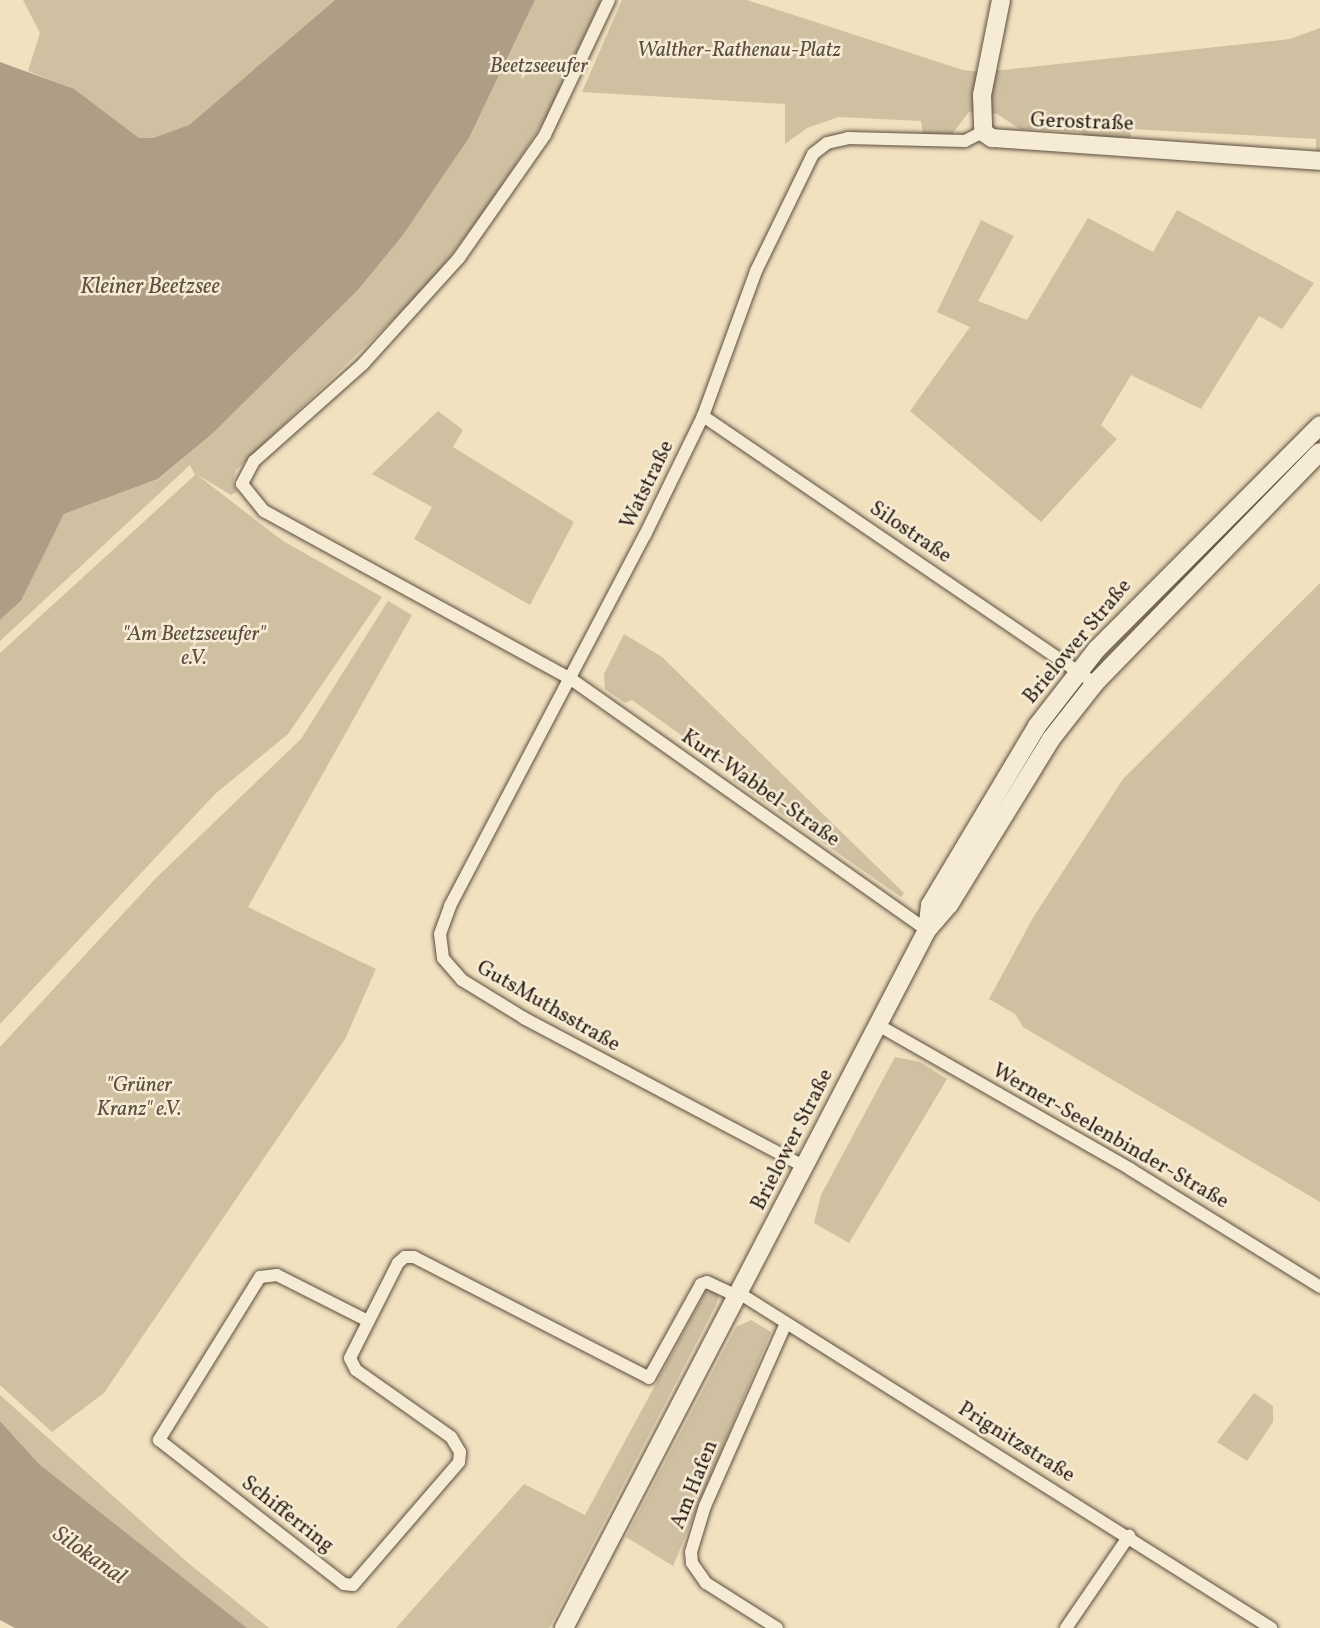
<!DOCTYPE html>
<meta charset="utf-8">
<style>
body{margin:0}
#map{position:relative;width:1320px;height:1628px;overflow:hidden;background:#f1e1bf;font-family:Vollkorn,serif}
div>[style]{position:absolute}
.green>*{inset:0;background:#cfc0a2}
.water>*{inset:0;background:#ae9e86}
.roads{filter:drop-shadow(0 0 2px #5c4e40) drop-shadow(0 0 2px #5c4e40)}
.minor>*{height:12px;margin:-6px;padding:0 6px;transform-origin:6px;border-radius:6px;background:#f6ecd5}
.secondary>*{height:18px;margin:-9px;padding:0 9px;transform-origin:9px;border-radius:9px;background:#f6ecd5}
span{translate:-50% -50%;white-space:nowrap;text-align:center;line-height:1.15;-webkit-text-stroke:5px #f6ecd5;paint-order:stroke}
.park-label{font-size:21px;color:#5c4e40;font-style:italic}
.street-label{font-size:21px;color:#2b1d16}
.water-label{font-size:23px;color:#5f5143;font-style:italic}
</style>
<div id="map">
<div class="green">
<i style="clip-path:polygon(23px 0,335px 0,189px 125px,153px 138px,139px 138px,74px 90px,28px 71px,40px 33px)"></i>
<i style="clip-path:polygon(535px 0,601px 0,546px 118px,484px 212px,425px 289px,236px 470px,233px 482px,237px 492px,231px 495px,196px 474px,283px 541px,382px 597px,288px 734px,215px 794px,0 1024px,0 653px,195px 475px,190px 465px,0 641px,0 620px,21px 601px,64px 514px,159px 479px,212px 434px,358px 290px,403px 235px,469px 138px)"></i>
<i style="clip-path:polygon(622px 0,747px 0,963px 70px,984px 72px,1290px 39px,1320px 28px,1320px 151px,1316px 150px,1316px 139px,1131px 129px,1130px 141px,1091px 137px,1079px 132px,1020px 129px,997px 114px,969px 112px,952px 134px,923px 134px,921px 121px,839px 117px,807px 128px,785px 144px,785px 104px,582px 92px)"></i>
<i style="clip-path:polygon(1177px 210px,1314px 283px,1282px 329px,1259px 316px,1201px 409px,1131px 375px,1101px 425px,1117px 439px,1041px 522px,910px 411px,970px 327px,937px 312px,981px 220px,1014px 236px,978px 301px,1027px 320px,1088px 218px,1153px 252px)"></i>
<i style="clip-path:polygon(438px 411px,463px 430px,453px 447px,574px 522px,530px 605px,414px 539px,432px 507px,372px 474px)"></i>
<i style="clip-path:polygon(1320px 583px,1320px 1202px,1023px 1027px,1015px 1014px,989px 999px,1034px 916px,1123px 779px)"></i>
<i style="clip-path:polygon(388px 601px,412px 615px,248px 907px,376px 969px,345px 1039px,104px 1393px,52px 1432px,0 1385px,0 1047px,156px 878px,301px 739px)"></i>
<i style="clip-path:polygon(624px 634px,662px 657px,904px 893px,901px 897px,733px 780px,737px 775px,632px 700px,625px 703px,605px 689px,604px 674px)"></i>
<i style="clip-path:polygon(895px 1057px,920px 1062px,947px 1079px,849px 1243px,814px 1223px,821px 1195px)"></i>
<i style="clip-path:polygon(712px 1290px,719px 1296px,716px 1305px,549px 1628px,396px 1628px,524px 1484px,585px 1515px,705px 1293px)"></i>
<i style="clip-path:polygon(751px 1320px,771px 1332px,673px 1566px,626px 1537px,736px 1327px)"></i>
<i style="clip-path:polygon(1254px 1393px,1273px 1406px,1273px 1422px,1247px 1461px,1217px 1442px)"></i>
<i style="clip-path:polygon(0 1395px,187px 1562px,269px 1628px,247px 1628px,39px 1464px,0 1421px)"></i>
</div>
<div class="water">
<i style="clip-path:polygon(335px 0,535px 0,469px 138px,403px 235px,358px 290px,212px 434px,158px 479px,64px 514px,21px 601px,0 620px,0 62px,74px 89px,139px 138px,153px 138px,189px 125px)"></i>
<i style="clip-path:polygon(0 1421px,39px 1464px,247px 1628px,15px 1628px,0 1620px)"></i>
</div>
<div class="roads">
<div class="minor">
<i style="left:609px;top:0;width:149px;rotate:115.4deg"></i>
<i style="left:545px;top:135px;width:150px;rotate:125deg"></i>
<i style="left:459px;top:258px;width:143px;rotate:132.2deg"></i>
<i style="left:363px;top:364px;width:146px;rotate:138.3deg"></i>
<i style="left:254px;top:461px;width:26px;rotate:118deg"></i>
<i style="left:242px;top:484px;width:35px;rotate:51deg"></i>
<i style="left:264px;top:511px;width:350px;rotate:28.7deg"></i>
<i style="left:571px;top:679px;width:436px;rotate:35.2deg"></i>
<i style="left:703px;top:416px;width:474px;rotate:34.3deg"></i>
<i style="left:878px;top:1025px;width:290px;rotate:29.7deg"></i>
<i style="left:1130px;top:1169px;width:224px;rotate:31.8deg"></i>
<i style="left:805px;top:1167px;width:318px;rotate:-152.1deg"></i>
<i style="left:524px;top:1018px;width:73px;rotate:-148.5deg"></i>
<i style="left:462px;top:980px;width:29px;rotate:-131deg"></i>
<i style="left:443px;top:958px;width:24px;rotate:-97deg"></i>
<i style="left:440px;top:934px;width:30px;rotate:-70deg"></i>
<i style="left:450px;top:906px;width:419px;rotate:-62.3deg"></i>
<i style="left:645px;top:535px;width:132px;rotate:-64deg"></i>
<i style="left:703px;top:416px;width:154px;rotate:-69.9deg"></i>
<i style="left:756px;top:271px;width:130px;rotate:-64deg"></i>
<i style="left:813px;top:154px;width:18px;rotate:-38deg"></i>
<i style="left:827px;top:143px;width:22px;rotate:-13deg"></i>
<i style="left:848px;top:138px;width:117px;rotate:1.5deg"></i>
<i style="left:965px;top:141px;width:20px;rotate:-27deg"></i>
<i style="left:739px;top:1293px;width:629px;rotate:32.2deg"></i>
<i style="left:368px;top:1321px;width:102px;rotate:-153.2deg"></i>
<i style="left:277px;top:1275px;width:17px;rotate:173deg"></i>
<i style="left:260px;top:1277px;width:192px;rotate:121.8deg"></i>
<i style="left:159px;top:1440px;width:234px;rotate:37.9deg"></i>
<i style="left:344px;top:1584px;width:9px;rotate:6deg"></i>
<i style="left:353px;top:1585px;width:162px;rotate:-49.2deg"></i>
<i style="left:459px;top:1462px;width:10px;rotate:-84deg"></i>
<i style="left:460px;top:1452px;width:17px;rotate:-121deg"></i>
<i style="left:451px;top:1437px;width:116px;rotate:-144.8deg"></i>
<i style="left:356px;top:1370px;width:13px;rotate:-117deg"></i>
<i style="left:350px;top:1358px;width:106px;rotate:-63.2deg"></i>
<i style="left:398px;top:1263px;width:9px;rotate:-41deg"></i>
<i style="left:405px;top:1257px;width:9px"></i>
<i style="left:414px;top:1257px;width:264px;rotate:27.2deg"></i>
<i style="left:649px;top:1378px;width:107px;rotate:-61deg"></i>
<i style="left:701px;top:1284px;width:6px;rotate:-18deg"></i>
<i style="left:707px;top:1282px;width:33px;rotate:25deg"></i>
<i style="left:777px;top:1628px;width:84px;rotate:-147.6deg"></i>
<i style="left:706px;top:1583px;width:24px;rotate:-125deg"></i>
<i style="left:692px;top:1563px;width:11px;rotate:-95deg"></i>
<i style="left:691px;top:1552px;width:48px;rotate:-73.1deg"></i>
<i style="left:705px;top:1506px;width:200px;rotate:-66.1deg"></i>
<i style="left:1066px;top:1628px;width:112px;rotate:-55.6deg"></i>
</div>
<div class="secondary">
<i style="left:1001px;top:0;width:97px;rotate:101.3deg"></i>
<i style="left:982px;top:95px;width:37px;rotate:88deg"></i>
<i style="left:983px;top:132px;width:11px;rotate:34deg"></i>
<i style="left:992px;top:138px;width:329px;rotate:4deg"></i>
<i style="left:927px;top:930px;width:25px;rotate:-83deg"></i>
<i style="left:930px;top:905px;width:209px;rotate:-59.1deg"></i>
<i style="left:1037px;top:726px;width:98px;rotate:-52.1deg"></i>
<i style="left:1097px;top:649px;width:316px;rotate:-45.1deg"></i>
<i style="left:564px;top:1628px;width:787px;rotate:-62.52deg"></i>
<i style="left:927px;top:930px;width:33px;rotate:-49deg"></i>
<i style="left:949px;top:905px;width:195px;rotate:-58.4deg"></i>
<i style="left:1051px;top:739px;width:71px;rotate:-51.8deg"></i>
<i style="left:1095px;top:683px;width:322px;rotate:-45.8deg"></i>
</div>
</div>
<div class="park-label">
<span style="left:739px;top:51px">Walther-Rathenau-Platz</span>
<span style="left:539px;top:67px">Beetzseeufer</span>
<span style="left:194px;top:647px">"Am Beetzseeufer"<br>e.V.</span>
<span style="left:139px;top:1098px">"Grüner<br>Kranz" e.V.</span>
</div>
<div class="street-label">
<span style="left:1082px;top:123px;rotate:2deg">Gerostraße</span>
<span style="left:648px;top:485px;rotate:-64deg">Watstraße</span>
<span style="left:910px;top:533px;rotate:34deg">Silostraße</span>
<span style="left:1078px;top:642px;rotate:-50deg">Brielower Straße</span>
<span style="left:760px;top:789px;rotate:35deg">Kurt-Wabbel-Straße</span>
<span style="left:548px;top:1007px;rotate:30deg">GutsMuthsstraße</span>
<span style="left:1110px;top:1137px;rotate:30deg">Werner-Seelenbinder-Straße</span>
<span style="left:793px;top:1140px;rotate:-63deg">Brielower Straße</span>
<span style="left:1016px;top:1443px;rotate:32deg">Prignitzstraße</span>
<span style="left:695px;top:1485px;rotate:-68deg">Am Hafen</span>
<span style="left:287px;top:1515px;rotate:38deg">Schifferring</span>
</div>
<div class="water-label">
<span style="left:150px;top:287px">Kleiner Beetzsee</span>
<span style="left:89px;top:1556px;rotate:35deg">Silokanal</span>
</div>
</div>
